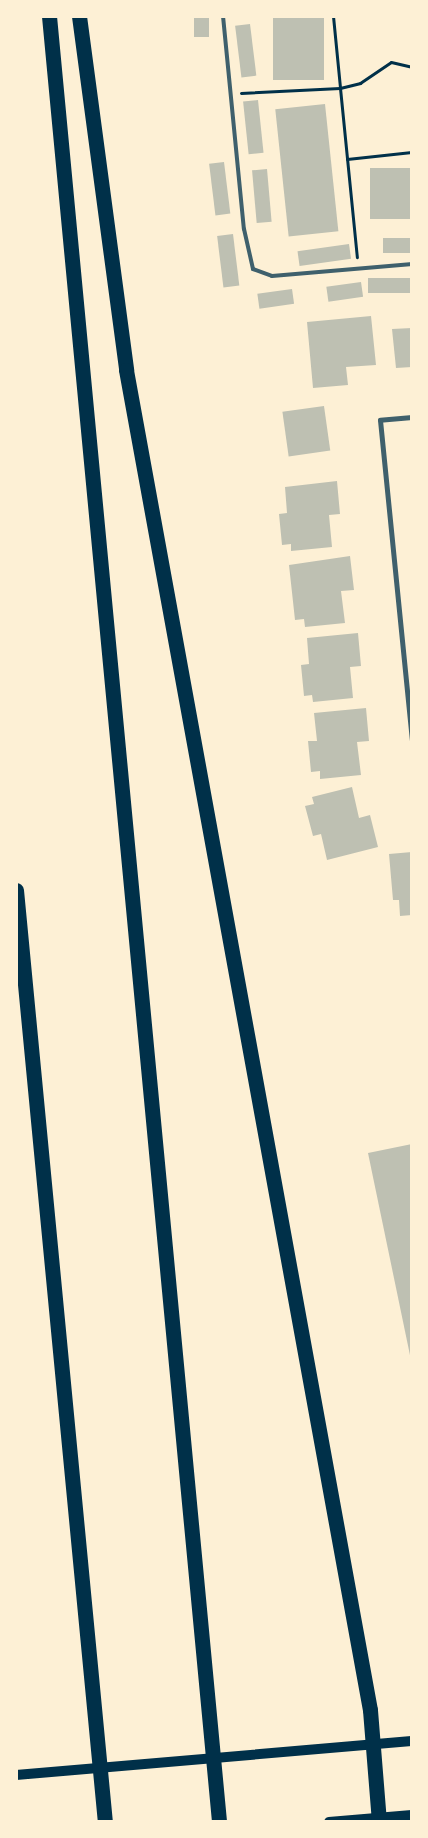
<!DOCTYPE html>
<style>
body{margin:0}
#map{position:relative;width:428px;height:1838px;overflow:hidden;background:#fdf0d5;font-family:"Zilla Slab",serif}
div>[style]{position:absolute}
.building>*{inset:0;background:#bec0b2;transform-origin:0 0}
.path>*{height:3px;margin:-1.5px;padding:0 1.5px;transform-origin:1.5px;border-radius:1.5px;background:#003049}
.service>*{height:4px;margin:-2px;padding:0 2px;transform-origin:2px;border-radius:2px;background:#3f606c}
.minor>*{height:5px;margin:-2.5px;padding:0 2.5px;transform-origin:2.5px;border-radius:2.5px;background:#3f606c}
.secondary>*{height:10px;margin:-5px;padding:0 5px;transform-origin:5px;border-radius:5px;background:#003049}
.motorway>*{height:15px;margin:-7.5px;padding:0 7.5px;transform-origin:7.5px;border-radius:7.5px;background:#003049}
span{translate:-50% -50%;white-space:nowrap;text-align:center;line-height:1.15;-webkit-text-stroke:4px #fdf0d5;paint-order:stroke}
.frame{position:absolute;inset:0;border:18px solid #fdf0d5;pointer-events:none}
</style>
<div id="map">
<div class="building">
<i style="left:194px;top:16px;width:15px;height:21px"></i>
<i style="left:273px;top:16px;width:51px;height:64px"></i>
<i style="left:250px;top:24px;width:52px;height:15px;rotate:83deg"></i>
<i style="left:258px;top:100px;width:53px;height:15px;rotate:84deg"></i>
<i style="left:325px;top:104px;width:128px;height:50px;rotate:84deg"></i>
<i style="left:224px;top:162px;width:52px;height:15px;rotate:83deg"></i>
<i style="left:412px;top:168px;width:51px;height:42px;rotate:90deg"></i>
<i style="left:267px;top:169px;width:53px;height:15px;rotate:85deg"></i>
<i style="left:233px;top:234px;width:52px;height:16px;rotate:83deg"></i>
<i style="left:412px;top:238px;width:15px;height:29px;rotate:90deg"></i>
<i style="left:349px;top:244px;width:15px;height:52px;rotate:82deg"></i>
<i style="left:412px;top:278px;width:15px;height:44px;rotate:90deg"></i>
<i style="left:361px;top:282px;width:15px;height:35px;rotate:82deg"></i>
<i style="left:292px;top:289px;width:15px;height:35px;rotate:82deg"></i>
<i style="clip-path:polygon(371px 316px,376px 365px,346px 367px,348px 385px,313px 388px,307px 322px)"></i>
<i style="clip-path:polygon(412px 328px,412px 367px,396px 368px,392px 329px)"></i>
<i style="left:324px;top:406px;width:45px;height:42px;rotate:82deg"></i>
<i style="clip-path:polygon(337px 481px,340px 514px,329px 515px,332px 547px,291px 551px,291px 544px,282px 545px,279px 514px,287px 513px,285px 487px)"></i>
<i style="clip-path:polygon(350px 556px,354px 590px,341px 591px,345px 623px,305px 627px,304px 619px,295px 620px,289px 565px)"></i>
<i style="clip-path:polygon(358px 633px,361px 666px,350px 667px,353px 698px,313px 702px,312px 695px,304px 696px,301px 665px,309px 664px,307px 638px)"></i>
<i style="clip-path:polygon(366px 708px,369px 741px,357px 742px,361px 775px,320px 779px,320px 771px,311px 772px,308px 741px,317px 741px,314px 713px)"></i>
<i style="clip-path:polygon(352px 787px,359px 818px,370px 815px,378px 847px,327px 860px,321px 834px,313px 836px,305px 806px,314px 804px,312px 797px)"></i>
<i style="clip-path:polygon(412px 852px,412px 915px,400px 916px,399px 900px,393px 900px,389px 854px)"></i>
<i style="clip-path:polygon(412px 1144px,412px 1360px,411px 1360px,368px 1153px)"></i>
</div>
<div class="path">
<i style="left:333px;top:16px;width:72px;rotate:84.4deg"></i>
<i style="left:340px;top:88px;width:21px;rotate:-14deg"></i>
<i style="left:360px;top:83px;width:37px;rotate:-34deg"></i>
<i style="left:391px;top:62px;width:22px;rotate:13deg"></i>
<i style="left:241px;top:93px;width:99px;rotate:-2.9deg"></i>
<i style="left:340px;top:88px;width:170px;rotate:84.3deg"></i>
<i style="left:412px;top:123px;width:3px;rotate:90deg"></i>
<i style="left:347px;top:159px;width:65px;rotate:-6.1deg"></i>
</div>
<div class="service">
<i style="left:223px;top:16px;width:214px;rotate:84.4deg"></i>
<i style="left:244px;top:229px;width:41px;rotate:77.3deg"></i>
<i style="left:253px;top:269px;width:20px;rotate:20deg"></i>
<i style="left:272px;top:276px;width:141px;rotate:-4.9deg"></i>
</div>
<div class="minor">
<i style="left:412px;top:417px;width:32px;rotate:175deg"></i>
<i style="left:380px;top:420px;width:322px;rotate:84.3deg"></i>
</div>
<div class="secondary">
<i style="left:16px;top:1775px;width:397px;rotate:-4.9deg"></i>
<i style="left:329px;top:1822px;width:83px;rotate:-4.8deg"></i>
</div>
<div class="motorway">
<i style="left:49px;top:16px;width:1814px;rotate:84.62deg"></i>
<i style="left:79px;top:16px;width:357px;rotate:82.4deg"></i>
<i style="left:126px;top:370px;width:1362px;rotate:79.68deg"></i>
<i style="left:370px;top:1710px;width:112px;rotate:85.4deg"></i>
<i style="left:16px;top:890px;width:936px;rotate:84.55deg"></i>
</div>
<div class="frame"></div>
</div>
